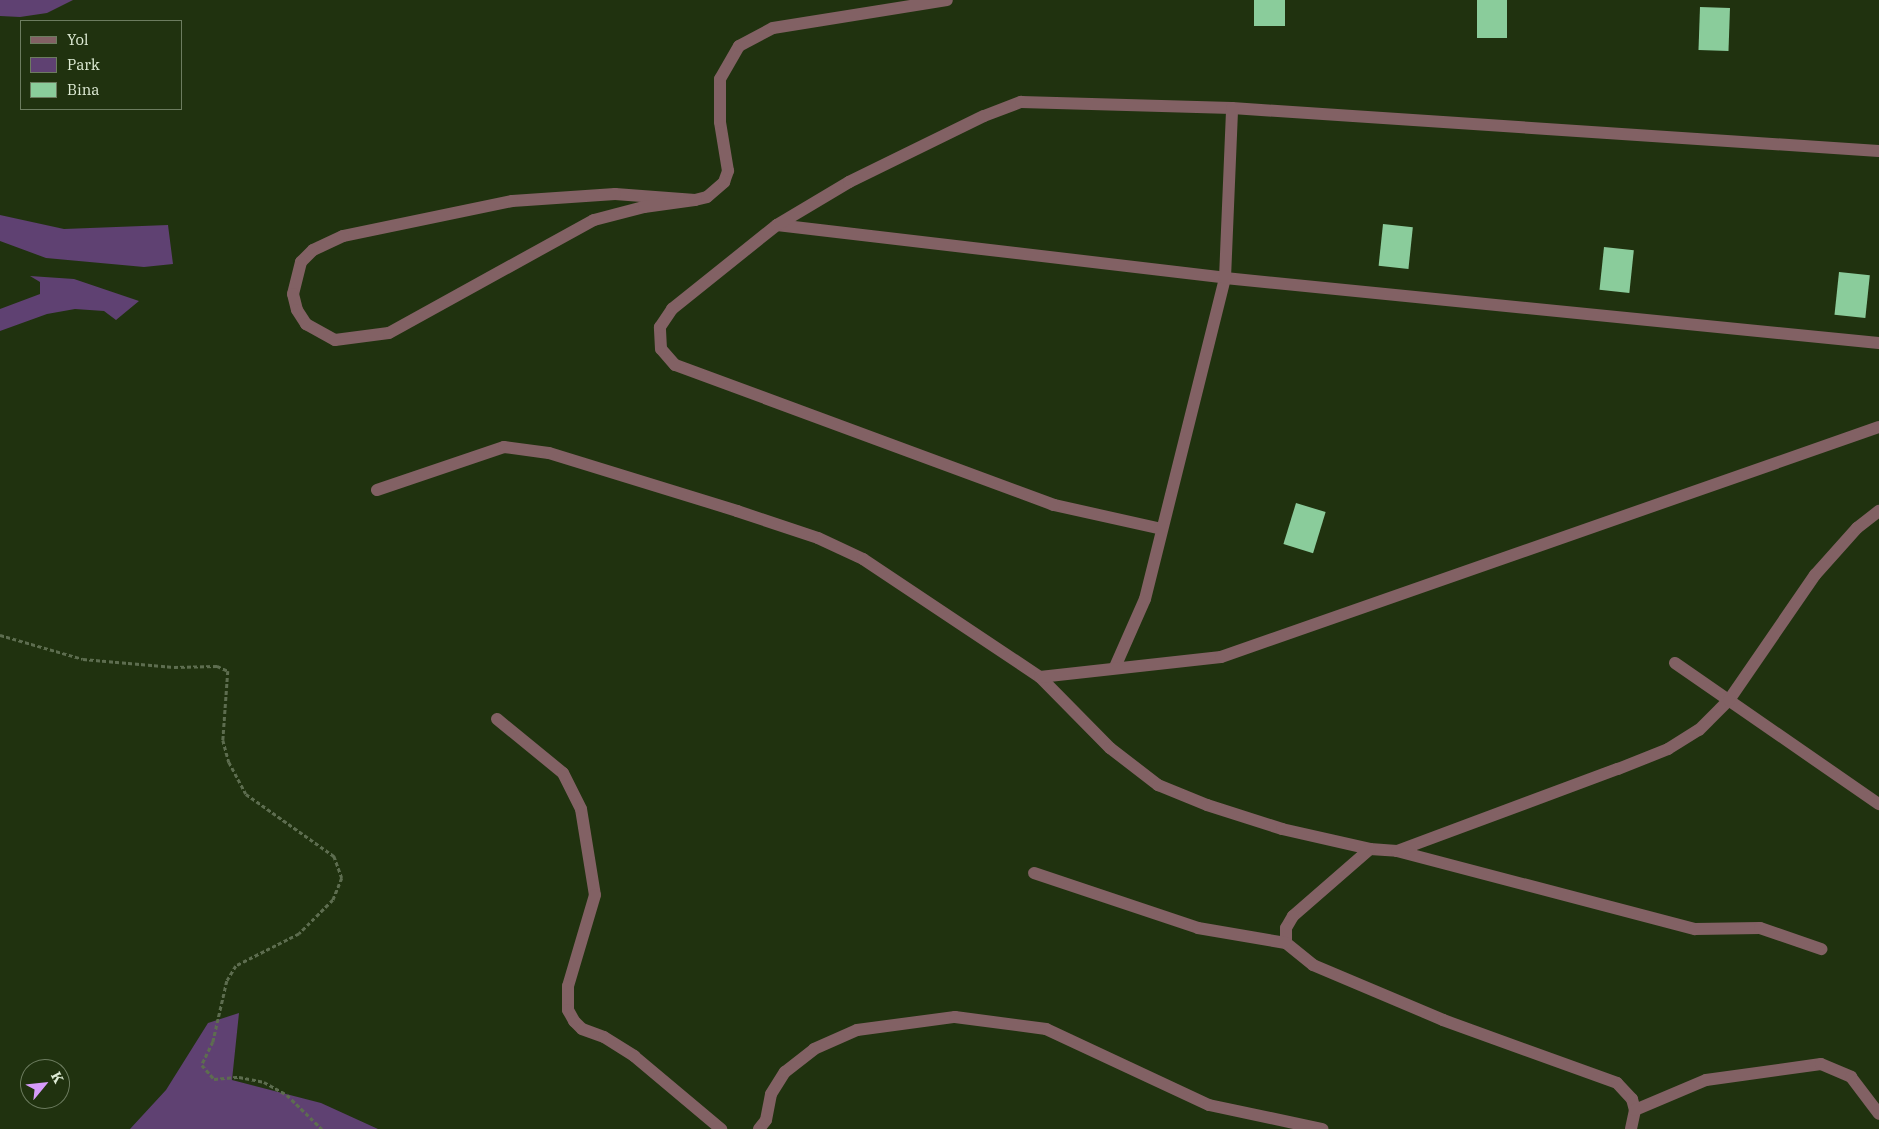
<!DOCTYPE html>
<style>
body{margin:0}
#map{position:relative;width:1879px;height:1129px;overflow:hidden;background:#20320f;font-family:"IBM Plex Serif",serif}
div>[style]{position:absolute}
.green>*{inset:0;background:#5f4172}
.building>*{inset:0;background:#8acc9b;transform-origin:0 0}
.path>*{height:2.5px;margin-top:-1.25px;transform-origin:0;background:repeating-linear-gradient(90deg,#5d6d4f 0 4px,transparent 0 6.5px)}
.street>*{height:12px;margin:-6px;padding:0 6px;transform-origin:6px;border-radius:6px;background:#826164}
span{translate:-50% -50%;white-space:nowrap;text-align:center;line-height:1.15;-webkit-text-stroke:5px #20320f;paint-order:stroke}
.legend{position:absolute;left:20px;top:20px;width:162px;height:90px;box-sizing:border-box;background:#20320f;border:1px solid #6c7c5f;margin:0;padding:6px 9px;list-style:none;font-size:15px;color:#dfecd6}
.legend li{display:flex;align-items:center;gap:10px;height:25px}
.legend b{width:25px;border:1px solid #6c7c5f}
.north{position:absolute;left:20px;top:1059px;width:50px;height:50px;box-sizing:border-box;background:#20320f;border:1px solid #6c7c5f;border-radius:50%;rotate:62deg;font-size:14px;font-weight:700;line-height:20px;text-align:center;color:#dfecd6}
.north::after{content:'';display:block;margin:auto;width:18px;height:22px;background:#d69bfa;clip-path:polygon(50% 0,100% 100%,50% 72%,0 100%)}
</style>
<div id="map">
<div class="green">
<i style="clip-path:polygon(0 0,73px 0,47px 13px,20px 17px,0 16px)"></i>
<i style="clip-path:polygon(0 215px,64px 229px,168px 225px,173px 264px,144px 267px,46px 258px,0 241px)"></i>
<i style="clip-path:polygon(30px 276px,74px 279px,139px 301px,116px 320px,104px 311px,75px 309px,47px 314px,0 331px,0 309px,40px 294px,40px 282px)"></i>
<i style="clip-path:polygon(239px 1013px,232px 1080px,321px 1103px,378px 1129px,130px 1129px,166px 1090px,208px 1023px)"></i>
</div>
<div class="building">
<i style="left:1254px;top:0;width:31px;height:26px"></i>
<i style="left:1477px;top:0;width:30px;height:38px"></i>
<i style="left:1700px;top:7px;width:30px;height:43px;rotate:2deg"></i>
<i style="left:1383px;top:224px;width:30px;height:42px;rotate:6deg"></i>
<i style="left:1604px;top:247px;width:30px;height:43px;rotate:6deg"></i>
<i style="left:1839px;top:272px;width:31px;height:43px;rotate:6deg"></i>
<i style="left:1296px;top:503px;width:31px;height:43px;rotate:17deg"></i>
</div>
<div class="path">
<i style="left:0;top:635px;width:86px;rotate:16.1deg"></i>
<i style="left:83px;top:659px;width:91px;rotate:5deg"></i>
<i style="left:174px;top:667px;width:43px;rotate:-1.3deg"></i>
<i style="left:217px;top:666px;width:12px;rotate:24deg"></i>
<i style="left:228px;top:671px;width:69px;rotate:94.1deg"></i>
<i style="left:223px;top:740px;width:23px;rotate:75deg"></i>
<i style="left:229px;top:762px;width:36px;rotate:62deg"></i>
<i style="left:246px;top:794px;width:108px;rotate:35.2deg"></i>
<i style="left:334px;top:856px;width:23px;rotate:70deg"></i>
<i style="left:342px;top:878px;width:24px;rotate:112deg"></i>
<i style="left:333px;top:900px;width:48px;rotate:135deg"></i>
<i style="left:299px;top:934px;width:71px;rotate:153.1deg"></i>
<i style="left:236px;top:966px;width:17px;rotate:121deg"></i>
<i style="left:227px;top:981px;width:63px;rotate:102.9deg"></i>
<i style="left:213px;top:1042px;width:25px;rotate:116deg"></i>
<i style="left:202px;top:1065px;width:18px;rotate:49deg"></i>
<i style="left:214px;top:1079px;width:25px;rotate:-5deg"></i>
<i style="left:239px;top:1077px;width:25px;rotate:11deg"></i>
<i style="left:264px;top:1082px;width:26px;rotate:29deg"></i>
<i style="left:287px;top:1095px;width:49px;rotate:44.2deg"></i>
</div>
<div class="street">
<i style="left:695px;top:200px;width:80px;rotate:-175.7deg"></i>
<i style="left:615px;top:194px;width:103px;rotate:176.1deg"></i>
<i style="left:512px;top:201px;width:173px;rotate:168.3deg"></i>
<i style="left:343px;top:236px;width:33px;rotate:155deg"></i>
<i style="left:313px;top:250px;width:17px;rotate:135deg"></i>
<i style="left:301px;top:262px;width:33px;rotate:104deg"></i>
<i style="left:293px;top:294px;width:16px;rotate:76deg"></i>
<i style="left:297px;top:310px;width:17px;rotate:57deg"></i>
<i style="left:306px;top:324px;width:33px;rotate:29deg"></i>
<i style="left:335px;top:340px;width:54px;rotate:-7.4deg"></i>
<i style="left:389px;top:333px;width:234px;rotate:-28.9deg"></i>
<i style="left:594px;top:220px;width:52px;rotate:-14.6deg"></i>
<i style="left:644px;top:207px;width:51px;rotate:-7.8deg"></i>
<i style="left:695px;top:200px;width:12px;rotate:-14deg"></i>
<i style="left:707px;top:197px;width:23px;rotate:-41deg"></i>
<i style="left:724px;top:182px;width:12px;rotate:-70deg"></i>
<i style="left:728px;top:171px;width:50px;rotate:-99.3deg"></i>
<i style="left:720px;top:122px;width:43px;rotate:-90deg"></i>
<i style="left:720px;top:79px;width:38px;rotate:-60deg"></i>
<i style="left:739px;top:46px;width:38px;rotate:-28deg"></i>
<i style="left:773px;top:28px;width:176px;rotate:-9.1deg"></i>
<i style="left:777px;top:225px;width:451px;rotate:6.7deg"></i>
<i style="left:1225px;top:278px;width:657px;rotate:5.68deg"></i>
<i style="left:377px;top:490px;width:134px;rotate:-18.7deg"></i>
<i style="left:504px;top:447px;width:45px;rotate:7.6deg"></i>
<i style="left:549px;top:453px;width:197px;rotate:17.1deg"></i>
<i style="left:737px;top:511px;width:85px;rotate:18.4deg"></i>
<i style="left:818px;top:538px;width:50px;rotate:25deg"></i>
<i style="left:863px;top:559px;width:213px;rotate:33.7deg"></i>
<i style="left:1040px;top:677px;width:100px;rotate:45.4deg"></i>
<i style="left:1110px;top:748px;width:61px;rotate:37.6deg"></i>
<i style="left:1158px;top:785px;width:53px;rotate:22.2deg"></i>
<i style="left:1207px;top:805px;width:79px;rotate:17.7deg"></i>
<i style="left:1282px;top:829px;width:90px;rotate:12.8deg"></i>
<i style="left:1370px;top:849px;width:27px;rotate:4deg"></i>
<i style="left:1397px;top:851px;width:308px;rotate:14.7deg"></i>
<i style="left:1695px;top:929px;width:65px;rotate:-0.9deg"></i>
<i style="left:1760px;top:928px;width:65px;rotate:19deg"></i>
<i style="left:1162px;top:529px;width:111px;rotate:-167.5deg"></i>
<i style="left:1054px;top:505px;width:404px;rotate:-159.7deg"></i>
<i style="left:675px;top:365px;width:21px;rotate:-131deg"></i>
<i style="left:661px;top:349px;width:22px;rotate:-93deg"></i>
<i style="left:660px;top:327px;width:22px;rotate:-56deg"></i>
<i style="left:672px;top:309px;width:134px;rotate:-38.7deg"></i>
<i style="left:777px;top:225px;width:84px;rotate:-30.8deg"></i>
<i style="left:849px;top:182px;width:150px;rotate:-26.1deg"></i>
<i style="left:984px;top:116px;width:40px;rotate:-21deg"></i>
<i style="left:1021px;top:102px;width:211px;rotate:1.6deg"></i>
<i style="left:1232px;top:108px;width:648px;rotate:3.8deg"></i>
<i style="left:1675px;top:663px;width:248px;rotate:34.7deg"></i>
<i style="left:1115px;top:667px;width:74px;rotate:-66.2deg"></i>
<i style="left:1145px;top:599px;width:331px;rotate:-76deg"></i>
<i style="left:1225px;top:278px;width:170px;rotate:-87.6deg"></i>
<i style="left:1040px;top:677px;width:182px;rotate:-6.3deg"></i>
<i style="left:1221px;top:657px;width:697px;rotate:-19.27deg"></i>
<i style="left:497px;top:719px;width:85px;rotate:39.3deg"></i>
<i style="left:563px;top:773px;width:40px;rotate:63.4deg"></i>
<i style="left:581px;top:809px;width:87px;rotate:80.8deg"></i>
<i style="left:595px;top:895px;width:95px;rotate:106.5deg"></i>
<i style="left:568px;top:986px;width:24px;rotate:90deg"></i>
<i style="left:568px;top:1010px;width:13px;rotate:61deg"></i>
<i style="left:574px;top:1021px;width:11px;rotate:45deg"></i>
<i style="left:582px;top:1029px;width:23px;rotate:20deg"></i>
<i style="left:604px;top:1037px;width:36px;rotate:32deg"></i>
<i style="left:634px;top:1056px;width:114px;rotate:40deg"></i>
<i style="left:1370px;top:849px;width:102px;rotate:139deg"></i>
<i style="left:1293px;top:916px;width:14px;rotate:120deg"></i>
<i style="left:1286px;top:928px;width:15px;rotate:90deg"></i>
<i style="left:1286px;top:943px;width:35px;rotate:39deg"></i>
<i style="left:1313px;top:965px;width:141px;rotate:22.9deg"></i>
<i style="left:1443px;top:1020px;width:185px;rotate:19.9deg"></i>
<i style="left:1617px;top:1083px;width:22px;rotate:47deg"></i>
<i style="left:1632px;top:1099px;width:11px;rotate:75deg"></i>
<i style="left:1635px;top:1110px;width:19px;rotate:102deg"></i>
<i style="left:1397px;top:851px;width:236px;rotate:-20.4deg"></i>
<i style="left:1618px;top:769px;width:54px;rotate:-21.8deg"></i>
<i style="left:1668px;top:749px;width:36px;rotate:-32deg"></i>
<i style="left:1699px;top:730px;width:42px;rotate:-45deg"></i>
<i style="left:1729px;top:700px;width:152px;rotate:-55.5deg"></i>
<i style="left:1815px;top:575px;width:63px;rotate:-48.2deg"></i>
<i style="left:1857px;top:528px;width:28px;rotate:-38deg"></i>
<i style="left:1034px;top:873px;width:173px;rotate:18.5deg"></i>
<i style="left:1198px;top:928px;width:89px;rotate:9.7deg"></i>
<i style="left:1635px;top:1110px;width:77px;rotate:-22.9deg"></i>
<i style="left:1706px;top:1080px;width:116px;rotate:-7.9deg"></i>
<i style="left:1821px;top:1064px;width:33px;rotate:23deg"></i>
<i style="left:1851px;top:1077px;width:46px;rotate:52.9deg"></i>
<i style="left:759px;top:1129px;width:11px;rotate:-52deg"></i>
<i style="left:766px;top:1120px;width:26px;rotate:-79deg"></i>
<i style="left:771px;top:1094px;width:26px;rotate:-58deg"></i>
<i style="left:785px;top:1072px;width:37px;rotate:-38deg"></i>
<i style="left:814px;top:1049px;width:47px;rotate:-23.8deg"></i>
<i style="left:857px;top:1030px;width:99px;rotate:-7.6deg"></i>
<i style="left:955px;top:1017px;width:92px;rotate:7.5deg"></i>
<i style="left:1046px;top:1029px;width:180px;rotate:25deg"></i>
<i style="left:1209px;top:1105px;width:116px;rotate:12deg"></i>
</div>
<ul class="legend">
<li><b style="height:6px;background:#826164"></b>Yol</li>
<li><b style="height:14px;background:#5f4172"></b>Park</li>
<li><b style="height:14px;background:#8acc9b"></b>Bina</li>
</ul>
<div class="north">K</div>
</div>
